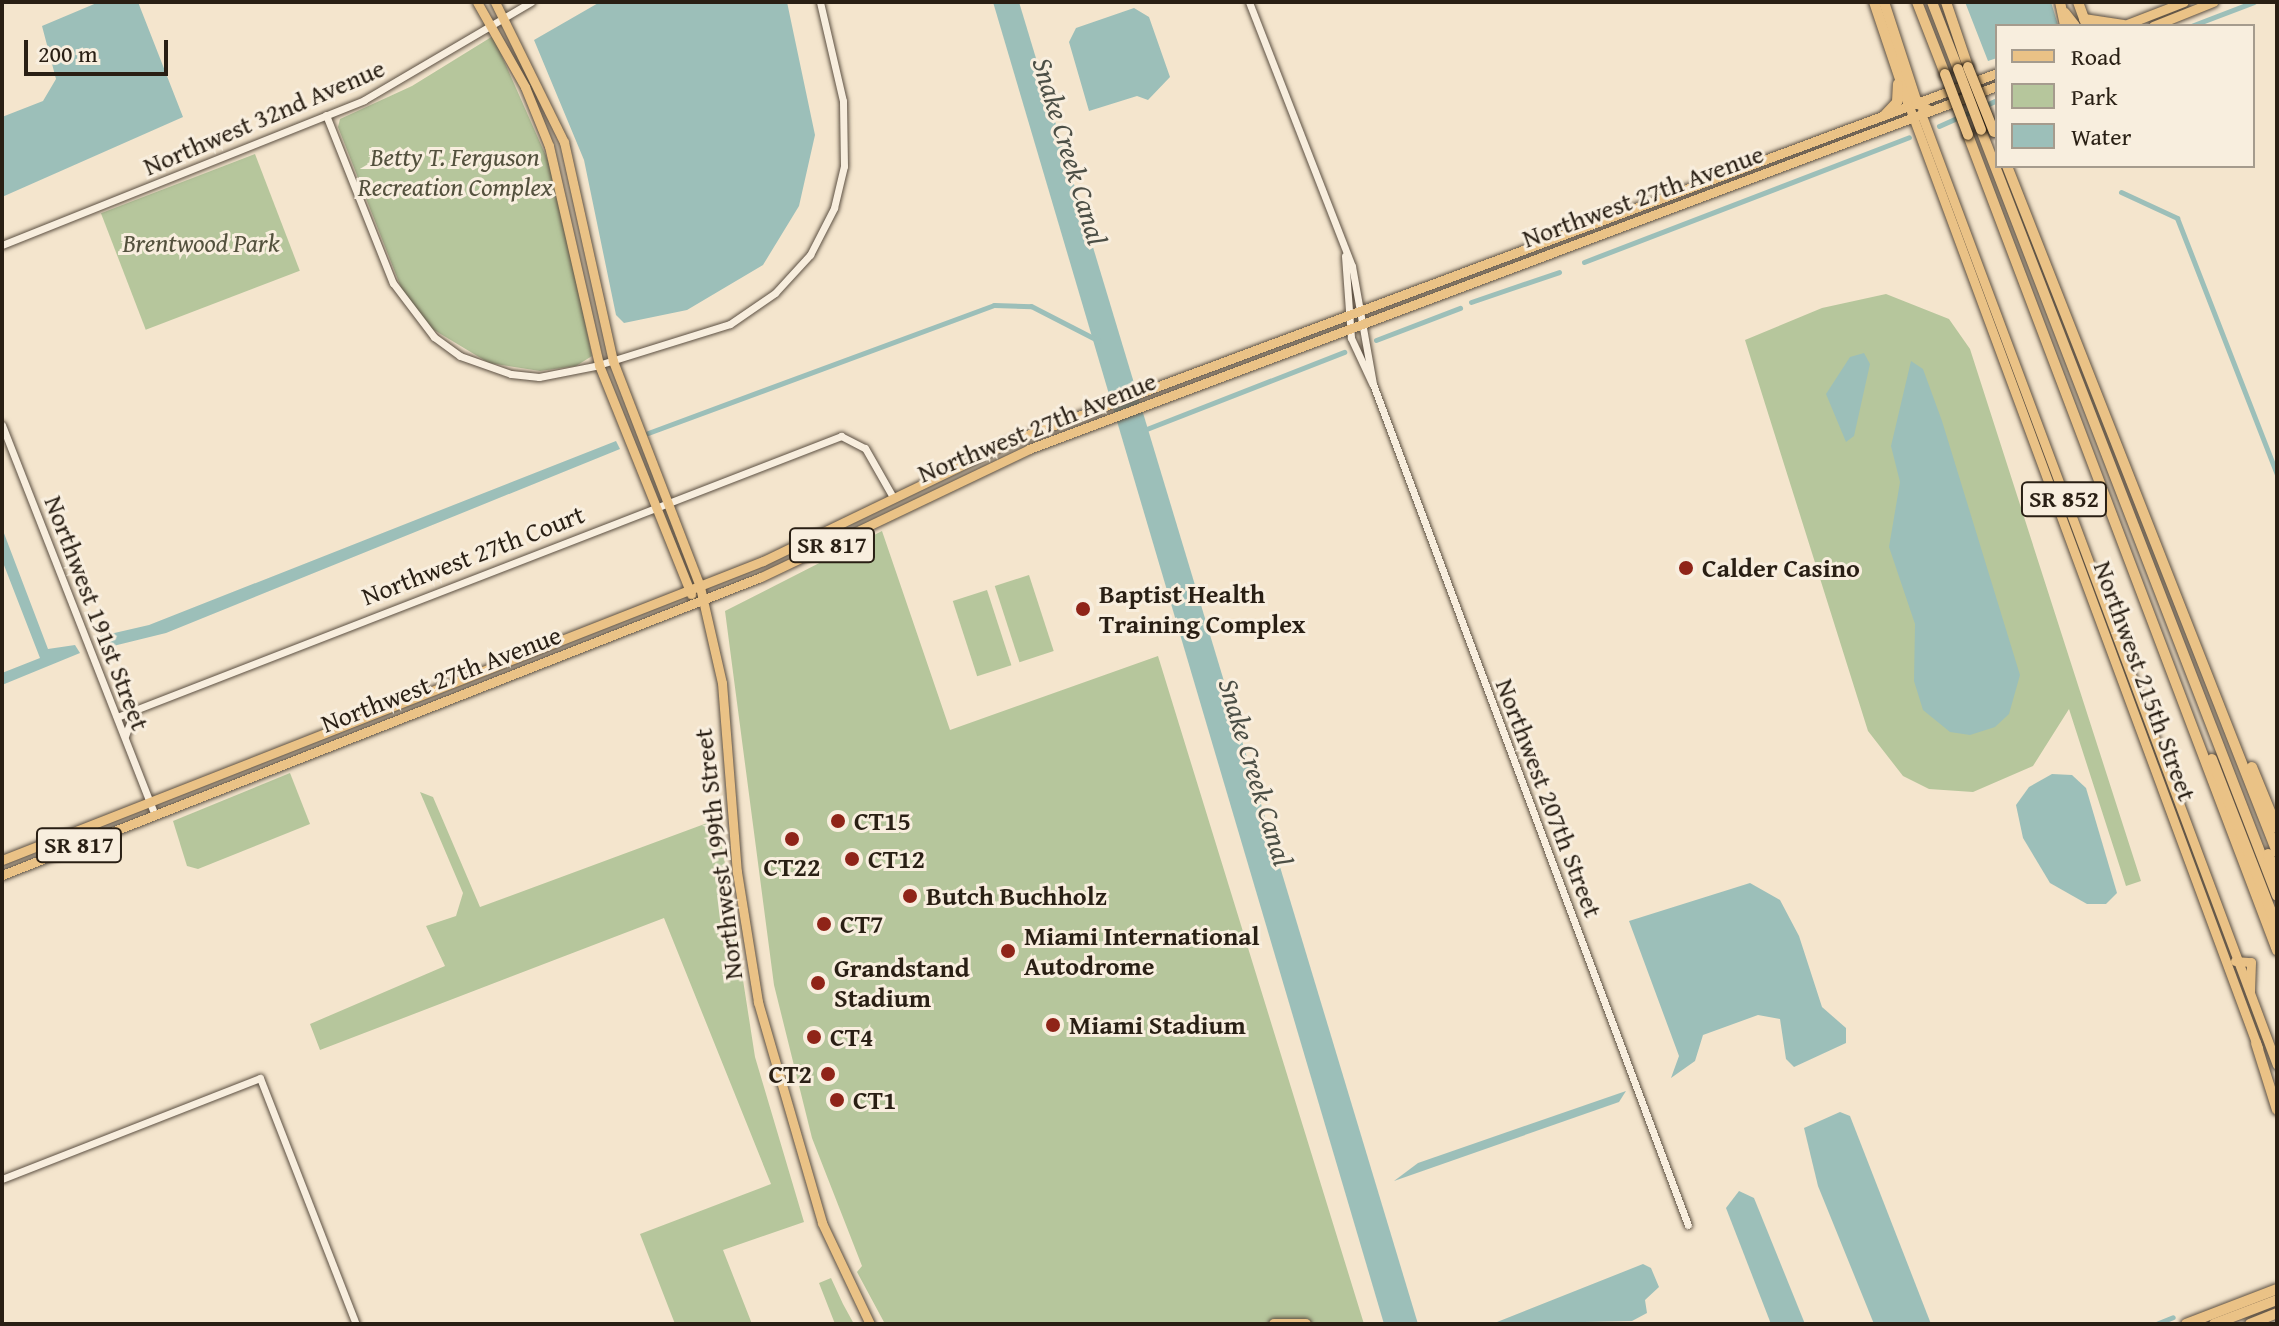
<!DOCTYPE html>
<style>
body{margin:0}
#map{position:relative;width:2279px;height:1326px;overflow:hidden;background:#f4e5cd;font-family:"Gentium Book Plus",serif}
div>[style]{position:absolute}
.green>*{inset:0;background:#b6c69c;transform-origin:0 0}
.water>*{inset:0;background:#9cbfb9}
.canal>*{height:5px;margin:-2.5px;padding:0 2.5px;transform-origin:2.5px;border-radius:2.5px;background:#9cbfb9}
.roads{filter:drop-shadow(0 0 2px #5c5042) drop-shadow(0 0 2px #5c5042)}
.minor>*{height:7px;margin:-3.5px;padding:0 3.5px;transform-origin:3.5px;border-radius:3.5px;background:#f8eede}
.major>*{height:9px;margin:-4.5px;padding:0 4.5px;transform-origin:4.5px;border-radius:4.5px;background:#eac286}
.highway>*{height:10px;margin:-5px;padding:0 5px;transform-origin:5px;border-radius:5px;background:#eac286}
.bridges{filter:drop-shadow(0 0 2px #291f14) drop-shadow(0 0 2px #291f14)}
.highway-bridge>*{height:10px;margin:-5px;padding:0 5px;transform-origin:5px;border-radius:5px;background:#eac286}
.dots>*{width:22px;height:22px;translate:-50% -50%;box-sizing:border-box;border:4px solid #f8eede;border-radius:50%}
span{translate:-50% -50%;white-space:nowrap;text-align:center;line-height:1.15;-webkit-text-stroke:6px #f8eede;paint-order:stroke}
.shield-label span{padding:2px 6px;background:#f8eede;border:2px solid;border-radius:6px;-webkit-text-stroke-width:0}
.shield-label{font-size:24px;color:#291f14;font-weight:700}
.street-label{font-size:26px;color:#291f14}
.park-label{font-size:26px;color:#53513d;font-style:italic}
.poi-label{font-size:26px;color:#291f14;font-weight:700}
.left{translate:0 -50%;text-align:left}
.right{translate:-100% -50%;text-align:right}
.water-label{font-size:28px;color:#4c4f46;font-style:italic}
.frame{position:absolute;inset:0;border:4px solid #291f14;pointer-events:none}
.legend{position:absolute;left:1995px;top:24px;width:260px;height:144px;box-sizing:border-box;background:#f8eede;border:2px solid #a59b8d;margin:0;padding:10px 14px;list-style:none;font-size:24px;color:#291f14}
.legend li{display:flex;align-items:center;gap:16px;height:40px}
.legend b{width:40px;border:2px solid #a59b8d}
.scale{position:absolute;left:24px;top:40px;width:144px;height:36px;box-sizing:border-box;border:4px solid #291f14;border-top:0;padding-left:10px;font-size:24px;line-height:28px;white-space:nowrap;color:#291f14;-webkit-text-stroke:6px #f8eede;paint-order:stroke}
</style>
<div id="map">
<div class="green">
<i style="clip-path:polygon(493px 36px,554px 174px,592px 356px,576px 366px,540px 371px,489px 363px,429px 327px,402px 290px,338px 127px,340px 119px,412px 86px)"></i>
<i style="left:255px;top:154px;width:125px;height:165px;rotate:69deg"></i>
<i style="clip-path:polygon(1886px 294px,1949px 319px,1970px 349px,2141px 881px,2126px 886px,2069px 709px,2033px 766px,1973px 792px,1929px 789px,1903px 776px,1868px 731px,1745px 340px,1822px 308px)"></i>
<i style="clip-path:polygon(882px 531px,950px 730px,1158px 656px,1364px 1324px,885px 1324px,857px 1272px,862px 1266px,812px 1138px,774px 985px,725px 611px)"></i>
<i style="left:1029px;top:575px;width:80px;height:36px;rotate:72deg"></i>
<i style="left:987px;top:590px;width:79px;height:36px;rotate:72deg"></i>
<i style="clip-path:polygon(290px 773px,310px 824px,198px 869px,187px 866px,173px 821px)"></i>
<i style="clip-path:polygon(420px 792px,433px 797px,480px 907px,718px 819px,755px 1057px,804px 1222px,723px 1250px,752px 1324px,675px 1324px,640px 1234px,771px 1184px,664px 918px,320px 1050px,310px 1024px,445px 966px,426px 926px,456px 916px,463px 893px)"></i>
<i style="clip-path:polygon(831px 1278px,843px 1304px,854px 1324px,835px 1324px,819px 1283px)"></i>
</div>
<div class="water">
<i style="clip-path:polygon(99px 2px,138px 2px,183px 117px,2px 197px,2px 117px,43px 101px,56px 79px,42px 26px)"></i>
<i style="clip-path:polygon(600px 2px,787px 2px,815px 135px,799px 206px,763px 265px,687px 310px,624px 323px,616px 315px,584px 160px,534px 40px)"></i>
<i style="clip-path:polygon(993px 2px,1019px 2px,1418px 1324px,1384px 1324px)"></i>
<i style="clip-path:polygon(1965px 2px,2051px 2px,2058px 25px,1997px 26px,1997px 58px,1988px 61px)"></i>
<i style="clip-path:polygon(1134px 8px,1149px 17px,1170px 77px,1148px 100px,1137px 96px,1089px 111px,1069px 42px,1076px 28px)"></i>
<i style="clip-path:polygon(1864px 353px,1870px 364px,1854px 436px,1846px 442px,1826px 394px,1850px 357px)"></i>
<i style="clip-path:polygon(1911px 361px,1923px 369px,1942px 421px,2020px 675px,2009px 714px,1995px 727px,1970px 735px,1950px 732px,1923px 710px,1914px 681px,1915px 624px,1889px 547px,1900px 482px,1891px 446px)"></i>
<i style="clip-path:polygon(616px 441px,620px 449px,166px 633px,101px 649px,97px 637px,149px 625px)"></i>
<i style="clip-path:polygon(2px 528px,48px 649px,75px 645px,80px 653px,2px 685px,2px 673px,40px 658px,2px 560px)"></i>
<i style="clip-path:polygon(2052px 774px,2072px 775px,2086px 788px,2117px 893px,2106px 904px,2087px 904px,2050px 883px,2023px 838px,2016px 805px,2029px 787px)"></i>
<i style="clip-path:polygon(1750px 883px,1780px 900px,1799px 936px,1822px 1007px,1846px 1028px,1846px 1043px,1794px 1067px,1786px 1059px,1780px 1019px,1758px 1015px,1703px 1035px,1695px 1061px,1671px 1078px,1679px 1056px,1629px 921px)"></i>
<i style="clip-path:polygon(1626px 1091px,1619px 1102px,1394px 1181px,1418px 1163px)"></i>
<i style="clip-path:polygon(1840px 1112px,1850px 1116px,1931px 1324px,1874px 1324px,1818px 1186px,1804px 1128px)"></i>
<i style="clip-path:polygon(1739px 1191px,1754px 1198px,1805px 1324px,1771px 1324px,1726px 1208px)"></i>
<i style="clip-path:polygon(1643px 1264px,1651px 1268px,1659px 1287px,1645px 1300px,1647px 1313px,1632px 1321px,1492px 1324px)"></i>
</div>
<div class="canal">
<i style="left:2191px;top:26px;width:67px;rotate:-20.9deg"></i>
<i style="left:1939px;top:126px;width:64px;rotate:-24.1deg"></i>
<i style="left:2121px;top:192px;width:62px;rotate:24.9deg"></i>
<i style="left:2177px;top:218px;width:276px;rotate:68.7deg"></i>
<i style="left:1584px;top:262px;width:348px;rotate:-21deg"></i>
<i style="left:1471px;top:302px;width:93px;rotate:-18.8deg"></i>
<i style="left:1376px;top:340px;width:90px;rotate:-20.9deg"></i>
<i style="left:1144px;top:430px;width:215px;rotate:-21.3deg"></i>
<i style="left:648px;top:433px;width:369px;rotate:-20.3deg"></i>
<i style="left:994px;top:305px;width:37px;rotate:2deg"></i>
<i style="left:1031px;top:306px;width:76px;rotate:27.2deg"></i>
<i style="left:2156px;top:1324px;width:18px;rotate:-22deg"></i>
</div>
<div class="roads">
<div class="minor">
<i style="left:1249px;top:2px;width:283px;rotate:68.7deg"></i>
<i style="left:1352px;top:266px;width:120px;rotate:79.9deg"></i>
<i style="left:1373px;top:384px;width:898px;rotate:69.47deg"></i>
<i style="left:326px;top:115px;width:181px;rotate:68.3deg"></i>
<i style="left:393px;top:283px;width:68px;rotate:52.8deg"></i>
<i style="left:434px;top:337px;width:32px;rotate:36deg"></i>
<i style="left:460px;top:356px;width:54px;rotate:19.4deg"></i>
<i style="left:511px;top:374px;width:28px;rotate:6deg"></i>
<i style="left:539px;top:377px;width:57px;rotate:-11.1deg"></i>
<i style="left:595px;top:366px;width:141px;rotate:-17.3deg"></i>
<i style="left:730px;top:324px;width:55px;rotate:-34.6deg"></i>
<i style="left:775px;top:293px;width:52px;rotate:-47.4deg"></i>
<i style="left:810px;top:255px;width:53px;rotate:-62.9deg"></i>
<i style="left:834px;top:208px;width:43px;rotate:-76.6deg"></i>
<i style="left:844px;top:166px;width:65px;rotate:-90.9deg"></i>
<i style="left:843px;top:101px;width:102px;rotate:-103.1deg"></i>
<i style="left:2px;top:245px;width:390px;rotate:-21.8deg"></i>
<i style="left:364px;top:100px;width:194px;rotate:-30.4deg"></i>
<i style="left:1345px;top:256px;width:82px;rotate:85.8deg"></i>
<i style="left:1351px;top:338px;width:50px;rotate:65deg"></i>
<i style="left:2px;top:425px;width:419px;rotate:68.6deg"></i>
<i style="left:117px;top:717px;width:777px;rotate:-21.21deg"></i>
<i style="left:841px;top:436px;width:27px;rotate:27deg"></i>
<i style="left:865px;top:448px;width:56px;rotate:60.3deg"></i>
<i style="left:125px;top:736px;width:26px;rotate:-69deg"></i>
<i style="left:2px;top:1179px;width:277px;rotate:-21.4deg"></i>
<i style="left:260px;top:1078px;width:264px;rotate:68.7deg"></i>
</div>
<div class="major">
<i style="left:477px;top:2px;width:98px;rotate:60.5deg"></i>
<i style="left:525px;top:87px;width:64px;rotate:67.9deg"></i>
<i style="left:549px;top:146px;width:225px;rotate:77.1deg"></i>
<i style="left:599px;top:365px;width:247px;rotate:68.1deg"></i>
<i style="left:495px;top:2px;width:156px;rotate:63.8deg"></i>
<i style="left:564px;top:142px;width:224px;rotate:77.4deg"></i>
<i style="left:613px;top:361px;width:242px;rotate:68.9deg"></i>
<i style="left:700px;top:587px;width:98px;rotate:77.1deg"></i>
<i style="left:722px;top:683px;width:190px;rotate:85.5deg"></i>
<i style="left:737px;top:872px;width:132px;rotate:80.8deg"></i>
<i style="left:758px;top:1002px;width:230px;rotate:73.8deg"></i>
<i style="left:822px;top:1223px;width:112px;rotate:64.6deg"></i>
<i style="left:2122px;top:26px;width:66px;rotate:-21.2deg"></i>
<i style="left:2153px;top:26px;width:65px;rotate:-21.8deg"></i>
<i style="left:1909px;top:106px;width:1005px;rotate:69.67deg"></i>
<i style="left:1921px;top:113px;width:1016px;rotate:69.5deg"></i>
<i style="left:2px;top:860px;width:818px;rotate:-21.45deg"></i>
<i style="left:763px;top:561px;width:279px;rotate:-25.7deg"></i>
<i style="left:1014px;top:440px;width:1049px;rotate:-20.47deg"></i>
<i style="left:2px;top:875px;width:815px;rotate:-21.44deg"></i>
<i style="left:761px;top:577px;width:297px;rotate:-25.5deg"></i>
<i style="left:1029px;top:449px;width:1034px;rotate:-20.56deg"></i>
<i style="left:2235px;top:961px;width:16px;rotate:4deg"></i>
<i style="left:2251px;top:962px;width:30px;rotate:92deg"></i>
</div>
<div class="highway">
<i style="left:1874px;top:2px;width:110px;rotate:71.4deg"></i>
<i style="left:1884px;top:2px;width:106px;rotate:71.9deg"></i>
<i style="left:1917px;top:103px;width:15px;rotate:32deg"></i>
<i style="left:1917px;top:2px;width:77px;rotate:68.7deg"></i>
<i style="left:1932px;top:2px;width:72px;rotate:68.8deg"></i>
<i style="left:1946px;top:2px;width:69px;rotate:71.3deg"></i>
<i style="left:2060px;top:2px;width:25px;rotate:78deg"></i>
<i style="left:2078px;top:2px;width:23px;rotate:70deg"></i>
<i style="left:2065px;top:13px;width:16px;rotate:52deg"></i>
<i style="left:2084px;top:19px;width:40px;rotate:8.5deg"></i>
<i style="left:1885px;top:115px;width:18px;rotate:-47deg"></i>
<i style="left:1897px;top:102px;width:18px;rotate:-87deg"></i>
<i style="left:1981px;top:130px;width:821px;rotate:68.87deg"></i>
<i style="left:1968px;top:135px;width:872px;rotate:69.24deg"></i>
<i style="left:2007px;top:166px;width:737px;rotate:68.52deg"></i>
<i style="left:2212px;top:759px;width:180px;rotate:68.8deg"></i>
<i style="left:2252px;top:767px;width:66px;rotate:67.7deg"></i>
<i style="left:2268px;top:854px;width:22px;rotate:66deg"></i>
<i style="left:2256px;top:1043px;width:70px;rotate:72.6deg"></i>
<i style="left:1274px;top:1324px;width:32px"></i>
<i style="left:2186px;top:1324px;width:97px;rotate:-21deg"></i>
<i style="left:2214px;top:1324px;width:67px;rotate:-20.9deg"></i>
<i style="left:2250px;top:1324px;width:29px;rotate:-22deg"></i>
</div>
</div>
<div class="bridges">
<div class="highway-bridge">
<i style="left:1968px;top:67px;width:70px;rotate:68.2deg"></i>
<i style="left:1958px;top:69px;width:65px;rotate:69.3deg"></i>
<i style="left:1945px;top:74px;width:65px;rotate:69.3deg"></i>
</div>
</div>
<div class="dots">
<i style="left:1686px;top:568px;background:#8f2418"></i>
<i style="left:1083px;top:609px;background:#8f2418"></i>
<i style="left:838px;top:821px;background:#8f2418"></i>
<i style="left:792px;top:839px;background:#8f2418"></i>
<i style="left:852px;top:859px;background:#8f2418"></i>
<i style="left:910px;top:896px;background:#8f2418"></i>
<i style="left:824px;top:924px;background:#8f2418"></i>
<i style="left:1008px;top:951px;background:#8f2418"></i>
<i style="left:818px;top:983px;background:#8f2418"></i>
<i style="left:1053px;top:1025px;background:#8f2418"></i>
<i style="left:814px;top:1037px;background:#8f2418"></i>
<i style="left:828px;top:1074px;background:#8f2418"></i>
<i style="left:837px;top:1100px;background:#8f2418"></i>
</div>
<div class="shield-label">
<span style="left:2064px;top:499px">SR 852</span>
<span style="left:832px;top:545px">SR 817</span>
<span style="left:79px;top:845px">SR 817</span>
</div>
<div class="street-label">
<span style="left:264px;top:117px;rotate:-23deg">Northwest 32nd Avenue</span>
<span style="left:1643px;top:196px;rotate:-20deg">Northwest 27th Avenue</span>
<span style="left:1037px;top:427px;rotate:-22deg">Northwest 27th Avenue</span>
<span style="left:473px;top:555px;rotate:-21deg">Northwest 27th Court</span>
<span style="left:97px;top:613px;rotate:69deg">Northwest 191st Street</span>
<span style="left:441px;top:679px;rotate:-21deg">Northwest 27th Avenue</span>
<span style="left:2145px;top:681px;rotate:70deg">Northwest 215th Street</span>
<span style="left:1549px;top:798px;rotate:69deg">Northwest 207th Street</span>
<span style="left:718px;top:854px;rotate:-97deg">Northwest 199th Street</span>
</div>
<div class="park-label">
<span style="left:455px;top:172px">Betty T. Ferguson<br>Recreation Complex</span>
<span style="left:201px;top:243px">Brentwood Park</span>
</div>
<div class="poi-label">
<span class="left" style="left:1702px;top:568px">Calder Casino</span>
<span class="left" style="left:1099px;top:609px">Baptist Health<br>Training Complex</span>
<span class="left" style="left:854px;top:821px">CT15</span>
<span class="left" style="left:868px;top:859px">CT12</span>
<span style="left:792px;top:867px">CT22</span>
<span class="left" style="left:926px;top:896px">Butch Buchholz</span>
<span class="left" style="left:840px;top:924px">CT7</span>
<span class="left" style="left:1024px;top:951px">Miami International<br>Autodrome</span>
<span class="left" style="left:834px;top:983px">Grandstand<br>Stadium</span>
<span class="left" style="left:1069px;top:1025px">Miami Stadium</span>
<span class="left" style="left:830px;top:1037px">CT4</span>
<span class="right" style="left:812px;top:1074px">CT2</span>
<span class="left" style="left:853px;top:1100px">CT1</span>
</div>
<div class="water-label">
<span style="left:1070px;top:151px;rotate:73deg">Snake Creek Canal</span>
<span style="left:1256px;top:772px;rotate:73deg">Snake Creek Canal</span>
</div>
<div class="frame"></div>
<ul class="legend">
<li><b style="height:10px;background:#eac286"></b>Road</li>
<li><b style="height:22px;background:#b6c69c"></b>Park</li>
<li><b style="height:22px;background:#9cbfb9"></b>Water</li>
</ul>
<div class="scale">200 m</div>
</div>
